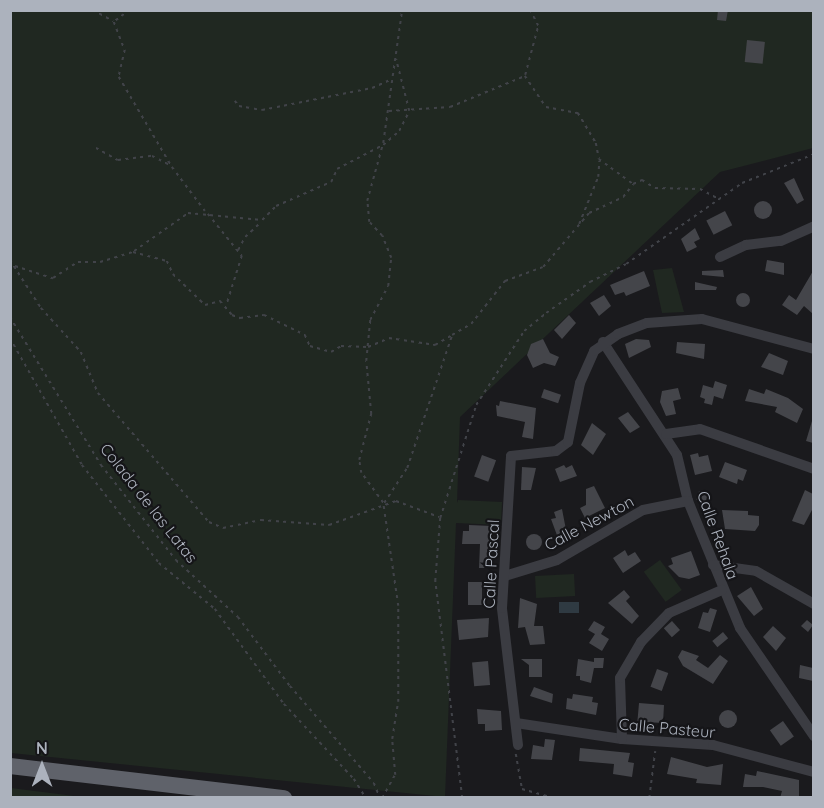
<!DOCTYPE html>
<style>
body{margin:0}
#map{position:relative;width:824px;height:808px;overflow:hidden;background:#1a1a1d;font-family:Quicksand,sans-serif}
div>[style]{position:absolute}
.green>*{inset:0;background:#202821;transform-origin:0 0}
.water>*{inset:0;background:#2f3a42;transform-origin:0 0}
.building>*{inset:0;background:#44454a;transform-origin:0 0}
.round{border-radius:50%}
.path>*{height:1.5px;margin-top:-0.75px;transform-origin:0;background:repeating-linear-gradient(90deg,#414349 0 3px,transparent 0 7.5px)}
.minor>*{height:10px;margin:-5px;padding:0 5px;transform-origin:5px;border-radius:5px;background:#3b3c42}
.trunk>*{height:16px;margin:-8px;padding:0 8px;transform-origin:8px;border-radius:8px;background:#5f626a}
span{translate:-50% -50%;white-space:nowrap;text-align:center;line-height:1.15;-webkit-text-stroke:4.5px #151518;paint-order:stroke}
.street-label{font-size:16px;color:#acb2bd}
.frame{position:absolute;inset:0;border:12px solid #acb2bd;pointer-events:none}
.north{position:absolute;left:12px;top:736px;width:60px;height:60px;-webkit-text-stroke:4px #151518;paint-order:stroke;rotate:0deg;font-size:16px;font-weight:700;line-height:24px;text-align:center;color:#acb2bd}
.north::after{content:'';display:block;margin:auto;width:21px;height:27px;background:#acb2bd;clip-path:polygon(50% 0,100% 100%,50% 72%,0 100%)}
</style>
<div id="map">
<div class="green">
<i style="clip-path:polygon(10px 11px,813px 11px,813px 148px,720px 172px,460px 417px,457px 503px,458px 500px,502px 502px,501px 525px,456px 523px,445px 797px,11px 753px)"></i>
<i style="clip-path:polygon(672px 268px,684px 312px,662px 313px,653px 270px)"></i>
<i style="left:660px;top:560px;width:37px;height:20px;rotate:54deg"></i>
<i style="left:574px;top:574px;width:22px;height:39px;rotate:87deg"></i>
<i style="clip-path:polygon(10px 788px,11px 788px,82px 797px,11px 797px)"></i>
</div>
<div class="water">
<i style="left:559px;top:602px;width:20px;height:11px"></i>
</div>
<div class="building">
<i style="clip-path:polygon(718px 10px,728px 10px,726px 21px,717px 20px)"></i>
<i style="left:747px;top:40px;width:18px;height:22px;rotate:6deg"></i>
<i style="clip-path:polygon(794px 178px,804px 200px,797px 204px,784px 183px)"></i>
<i class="round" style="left:754px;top:201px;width:18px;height:18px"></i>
<i style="left:725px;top:211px;width:16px;height:21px;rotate:63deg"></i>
<i style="clip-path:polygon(695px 228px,700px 239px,694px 242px,697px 247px,687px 252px,681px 239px)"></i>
<i style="clip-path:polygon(767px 260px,784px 263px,784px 275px,765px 271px)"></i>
<i style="clip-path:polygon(723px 270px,724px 277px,702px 275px,702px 271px)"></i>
<i style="clip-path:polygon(644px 271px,650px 286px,626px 296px,624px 292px,615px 295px,610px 285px)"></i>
<i style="clip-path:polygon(813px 271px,813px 314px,804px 306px,797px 315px,782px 305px,789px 295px,796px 300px)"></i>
<i style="clip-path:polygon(695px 282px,717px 287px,716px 290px,695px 290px)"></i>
<i class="round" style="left:736px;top:293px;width:14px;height:14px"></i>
<i style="clip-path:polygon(604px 295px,611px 306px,599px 316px,590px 303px)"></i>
<i style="clip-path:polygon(569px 315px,576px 323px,562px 339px,554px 330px)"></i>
<i style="clip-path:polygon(543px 339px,550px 353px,559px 357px,555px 366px,544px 363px,533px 368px,527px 355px,531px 344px)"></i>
<i style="clip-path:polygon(636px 339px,649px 340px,651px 347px,629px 358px,625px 344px)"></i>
<i style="clip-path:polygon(677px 342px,705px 344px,704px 359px,676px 353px)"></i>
<i style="clip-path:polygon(769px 353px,788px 361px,783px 375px,761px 367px)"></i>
<i style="clip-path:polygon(715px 381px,727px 385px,723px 399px,714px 396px,712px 405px,704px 403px,705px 399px,700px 397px,703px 385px,713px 388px)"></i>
<i style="clip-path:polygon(678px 388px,681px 399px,673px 401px,676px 414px,666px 416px,660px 402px,662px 391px)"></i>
<i style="left:544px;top:389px;width:18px;height:9px;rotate:19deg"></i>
<i style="clip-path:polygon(749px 389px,764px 394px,766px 389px,788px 398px,803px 409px,797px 423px,775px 412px,777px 407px,745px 401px)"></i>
<i style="clip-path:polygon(500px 401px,536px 408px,533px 439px,522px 437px,525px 422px,497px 416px,496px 405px,499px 406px)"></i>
<i style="clip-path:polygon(628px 412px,640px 427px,630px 433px,618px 418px)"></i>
<i style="clip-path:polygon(812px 421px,813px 421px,813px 443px,806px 441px)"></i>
<i style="clip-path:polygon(592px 423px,606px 434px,593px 455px,581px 445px)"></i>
<i style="clip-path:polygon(698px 453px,699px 457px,708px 455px,712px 471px,695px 475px,690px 455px)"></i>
<i style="left:482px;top:455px;width:15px;height:23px;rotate:20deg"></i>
<i style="clip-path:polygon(725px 462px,747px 470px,743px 481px,738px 479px,737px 484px,719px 477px)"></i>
<i style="clip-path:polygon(564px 465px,566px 468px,572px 465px,577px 476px,560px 482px,555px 469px)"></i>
<i style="clip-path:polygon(522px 467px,536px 468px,531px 490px,521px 490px)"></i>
<i style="clip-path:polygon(594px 486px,605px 508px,585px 518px,580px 508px,586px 505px,586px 489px)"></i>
<i style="clip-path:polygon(805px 490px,813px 494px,813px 508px,804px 525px,792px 521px)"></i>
<i style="clip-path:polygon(699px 491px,709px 492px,706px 501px,696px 500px)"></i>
<i style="clip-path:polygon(562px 509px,567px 535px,558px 538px,551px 519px,556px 518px,554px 512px)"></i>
<i style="clip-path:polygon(722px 510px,748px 511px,748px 515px,759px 516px,759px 525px,755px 531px,725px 529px)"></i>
<i style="clip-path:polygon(469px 525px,492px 526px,488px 568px,479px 568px,480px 544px,462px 544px,463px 531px,469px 531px)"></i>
<i class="round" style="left:526px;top:534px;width:16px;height:16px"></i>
<i style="clip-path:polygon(625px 550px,628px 556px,635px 552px,641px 561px,623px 573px,613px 558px)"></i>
<i style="clip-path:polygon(691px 551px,700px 575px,689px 579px,679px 577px,668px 566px,673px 564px,671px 558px)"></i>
<i style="left:468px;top:582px;width:14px;height:23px"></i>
<i style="clip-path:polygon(751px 587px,763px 609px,754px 616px,737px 596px)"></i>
<i style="clip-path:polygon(624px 590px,630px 597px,626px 601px,639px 616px,632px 624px,608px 603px)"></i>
<i style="clip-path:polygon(520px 598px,537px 604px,534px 626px,543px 626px,545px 644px,530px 645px,525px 627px,518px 628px)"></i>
<i style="clip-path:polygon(710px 608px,717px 610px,710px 632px,698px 628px,703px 612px,708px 613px)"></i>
<i style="clip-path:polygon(489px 618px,488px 637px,459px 640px,457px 620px)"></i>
<i style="clip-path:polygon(807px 620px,813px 625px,808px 632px,801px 626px)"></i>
<i style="clip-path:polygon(594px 621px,605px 627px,601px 634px,609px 639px,602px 651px,589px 643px,595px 634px,588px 630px)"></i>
<i style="left:672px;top:621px;width:12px;height:11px;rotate:48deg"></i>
<i style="clip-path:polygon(773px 626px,786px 638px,776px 651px,763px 637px)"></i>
<i style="left:723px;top:632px;width:8px;height:14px;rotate:50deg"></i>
<i style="clip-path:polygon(682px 650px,699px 656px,696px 660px,708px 668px,720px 655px,728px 661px,713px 684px,683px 666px,678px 657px)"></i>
<i style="clip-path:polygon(594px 658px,604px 658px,603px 668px,594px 668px,591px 683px,580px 680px,580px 676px,576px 676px,578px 659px,594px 662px)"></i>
<i style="clip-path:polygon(521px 659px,542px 659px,542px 677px,529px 677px,529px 665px)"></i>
<i style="left:488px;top:661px;width:24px;height:16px;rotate:85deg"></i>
<i style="clip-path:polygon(800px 665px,813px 668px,813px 681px,799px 678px)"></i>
<i style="left:657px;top:669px;width:12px;height:19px;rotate:20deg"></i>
<i style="clip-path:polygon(534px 687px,553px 694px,552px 703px,530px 696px)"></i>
<i style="clip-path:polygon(573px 694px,593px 697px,592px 702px,598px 703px,596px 715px,566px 709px,567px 698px,572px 699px)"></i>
<i style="clip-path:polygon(639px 703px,664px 705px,663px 723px,645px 722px,644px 727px,637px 726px)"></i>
<i style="clip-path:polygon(477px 709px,501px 711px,502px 730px,485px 731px,485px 724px,478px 724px)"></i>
<i class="round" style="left:719px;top:710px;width:18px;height:18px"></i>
<i style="left:783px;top:721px;width:19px;height:16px;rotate:55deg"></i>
<i style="clip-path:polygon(545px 739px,555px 740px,552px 760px,531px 759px,533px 745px,544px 747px)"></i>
<i style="clip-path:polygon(580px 748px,630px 753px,628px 762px,634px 763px,632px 777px,613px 774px,614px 764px,579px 761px)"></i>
<i style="clip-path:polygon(671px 757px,707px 767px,723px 764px,721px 785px,696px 783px,697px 779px,667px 774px)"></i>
<i style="clip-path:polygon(757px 771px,799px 780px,799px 798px,780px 798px,782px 791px,763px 787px,743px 787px,745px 774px,756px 776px)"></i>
</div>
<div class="path">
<i style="left:93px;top:10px;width:23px;rotate:29deg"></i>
<i style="left:130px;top:10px;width:20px;rotate:143deg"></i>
<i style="left:114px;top:22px;width:30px;rotate:69deg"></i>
<i style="left:125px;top:50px;width:28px;rotate:103deg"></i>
<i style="left:119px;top:77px;width:104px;rotate:59.5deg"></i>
<i style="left:172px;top:167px;width:55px;rotate:53.1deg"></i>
<i style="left:525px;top:75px;width:51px;rotate:-75.1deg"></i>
<i style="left:538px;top:26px;width:18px;rotate:-117deg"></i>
<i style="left:235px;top:101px;width:6px;rotate:51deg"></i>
<i style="left:239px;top:106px;width:23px;rotate:10deg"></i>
<i style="left:262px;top:110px;width:112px;rotate:-11.3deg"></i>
<i style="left:372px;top:88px;width:22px;rotate:-24deg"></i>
<i style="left:389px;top:111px;width:61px;rotate:-3.8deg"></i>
<i style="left:450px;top:107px;width:81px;rotate:-22.5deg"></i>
<i style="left:525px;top:76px;width:37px;rotate:56deg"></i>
<i style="left:546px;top:107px;width:33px;rotate:11deg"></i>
<i style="left:578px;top:113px;width:35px;rotate:59deg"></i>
<i style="left:596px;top:143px;width:16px;rotate:79deg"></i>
<i style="left:599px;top:159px;width:42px;rotate:36.3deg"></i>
<i style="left:633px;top:184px;width:10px;rotate:-24deg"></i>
<i style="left:642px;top:180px;width:15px;rotate:32deg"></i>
<i style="left:655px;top:188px;width:45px;rotate:1.3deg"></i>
<i style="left:700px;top:189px;width:19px;rotate:28deg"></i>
<i style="left:96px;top:148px;width:25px;rotate:29deg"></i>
<i style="left:118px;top:160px;width:34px;rotate:-7deg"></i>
<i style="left:152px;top:156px;width:22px;rotate:27deg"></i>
<i style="left:208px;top:214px;width:54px;rotate:51deg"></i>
<i style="left:242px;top:256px;width:50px;rotate:107.4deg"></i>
<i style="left:579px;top:224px;width:51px;rotate:-68deg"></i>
<i style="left:598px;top:177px;width:16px;rotate:-86deg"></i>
<i style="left:238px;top:250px;width:15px;rotate:-62deg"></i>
<i style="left:245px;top:237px;width:22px;rotate:-43deg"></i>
<i style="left:134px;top:251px;width:66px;rotate:-35.1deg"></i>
<i style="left:188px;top:213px;width:74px;rotate:5.4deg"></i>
<i style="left:262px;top:220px;width:20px;rotate:-45deg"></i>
<i style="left:276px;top:206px;width:60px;rotate:-23.6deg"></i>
<i style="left:331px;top:182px;width:14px;rotate:-65deg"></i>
<i style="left:337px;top:169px;width:52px;rotate:-27.6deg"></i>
<i style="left:383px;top:145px;width:21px;rotate:-41deg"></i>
<i style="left:399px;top:131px;width:22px;rotate:-63deg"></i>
<i style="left:409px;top:111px;width:53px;rotate:-104.3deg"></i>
<i style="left:10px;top:260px;width:57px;rotate:57.1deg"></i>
<i style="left:41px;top:308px;width:59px;rotate:47.7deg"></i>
<i style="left:81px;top:352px;width:44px;rotate:67.5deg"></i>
<i style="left:98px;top:393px;width:170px;rotate:49.3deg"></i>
<i style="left:209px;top:522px;width:15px;rotate:23deg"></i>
<i style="left:223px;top:528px;width:39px;rotate:-12deg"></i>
<i style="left:261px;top:520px;width:68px;rotate:4.2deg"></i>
<i style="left:329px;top:525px;width:71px;rotate:-19.7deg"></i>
<i style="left:396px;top:501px;width:46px;rotate:20.4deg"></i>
<i style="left:15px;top:266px;width:40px;rotate:18deg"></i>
<i style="left:53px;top:278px;width:30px;rotate:-33deg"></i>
<i style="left:78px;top:262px;width:22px"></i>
<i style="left:100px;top:262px;width:34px;rotate:-17deg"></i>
<i style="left:133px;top:252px;width:35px;rotate:15deg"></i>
<i style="left:167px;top:261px;width:14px;rotate:65deg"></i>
<i style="left:173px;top:274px;width:45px;rotate:44.1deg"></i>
<i style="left:205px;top:305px;width:16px;rotate:-15deg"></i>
<i style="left:220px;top:301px;width:18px;rotate:49deg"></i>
<i style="left:232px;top:315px;width:9px;rotate:21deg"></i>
<i style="left:240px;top:318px;width:24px;rotate:-7deg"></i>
<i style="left:264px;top:315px;width:46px;rotate:26deg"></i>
<i style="left:305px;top:335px;width:12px;rotate:66deg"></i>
<i style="left:310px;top:346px;width:22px;rotate:16deg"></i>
<i style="left:331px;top:352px;width:12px;rotate:-31deg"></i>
<i style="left:341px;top:346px;width:27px;rotate:2deg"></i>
<i style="left:368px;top:347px;width:23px;rotate:-23deg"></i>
<i style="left:389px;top:338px;width:47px;rotate:8.7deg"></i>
<i style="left:435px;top:345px;width:20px;rotate:-30deg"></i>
<i style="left:10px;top:317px;width:174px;rotate:58.4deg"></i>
<i style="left:101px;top:465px;width:121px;rotate:51.7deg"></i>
<i style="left:176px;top:560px;width:84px;rotate:42.6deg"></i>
<i style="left:238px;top:617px;width:86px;rotate:53deg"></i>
<i style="left:290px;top:686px;width:128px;rotate:49.1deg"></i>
<i style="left:374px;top:783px;width:16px;rotate:68deg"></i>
<i style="left:10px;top:338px;width:146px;rotate:60.4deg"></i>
<i style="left:82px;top:465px;width:125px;rotate:51.8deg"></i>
<i style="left:159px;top:563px;width:72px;rotate:39.4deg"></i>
<i style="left:215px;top:609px;width:117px;rotate:54deg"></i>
<i style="left:284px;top:704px;width:103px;rotate:47deg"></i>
<i style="left:354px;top:779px;width:22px;rotate:58deg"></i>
<i style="left:384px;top:503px;width:42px;rotate:-56.7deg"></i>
<i style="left:407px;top:468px;width:140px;rotate:-71.3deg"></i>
<i style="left:452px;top:335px;width:22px;rotate:-30deg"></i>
<i style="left:471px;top:324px;width:55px;rotate:-51.7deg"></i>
<i style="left:505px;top:281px;width:40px;rotate:-20.2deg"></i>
<i style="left:543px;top:267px;width:71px;rotate:-49.6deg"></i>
<i style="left:589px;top:213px;width:38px;rotate:-25deg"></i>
<i style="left:623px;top:197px;width:16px;rotate:-52deg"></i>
<i style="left:516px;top:754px;width:36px;rotate:80deg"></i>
<i style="left:522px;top:789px;width:32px;rotate:16deg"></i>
<i style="left:382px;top:798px;width:26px;rotate:-61deg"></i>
<i style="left:395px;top:775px;width:36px;rotate:-95deg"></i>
<i style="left:392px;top:739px;width:37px;rotate:-81deg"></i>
<i style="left:398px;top:702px;width:96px;rotate:-90deg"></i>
<i style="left:398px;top:606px;width:104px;rotate:-98.3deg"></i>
<i style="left:383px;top:503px;width:37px;rotate:-126deg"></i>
<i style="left:361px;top:473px;width:13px;rotate:-99deg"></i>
<i style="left:359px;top:460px;width:48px;rotate:-75.4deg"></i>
<i style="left:371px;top:414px;width:53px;rotate:-95.4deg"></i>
<i style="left:366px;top:361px;width:41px;rotate:-84.4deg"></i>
<i style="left:370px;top:320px;width:38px;rotate:-62deg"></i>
<i style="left:388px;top:286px;width:28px;rotate:-84deg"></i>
<i style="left:391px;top:258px;width:24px;rotate:-112deg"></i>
<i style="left:382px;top:236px;width:19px;rotate:-133deg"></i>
<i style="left:369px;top:222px;width:21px;rotate:-95deg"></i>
<i style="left:367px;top:201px;width:60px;rotate:-74.6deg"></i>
<i style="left:383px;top:143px;width:134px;rotate:-81.9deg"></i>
<i style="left:462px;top:798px;width:219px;rotate:-97.1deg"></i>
<i style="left:435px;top:581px;width:63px;rotate:-85.5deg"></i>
<i style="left:440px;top:518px;width:119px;rotate:-72.3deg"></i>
<i style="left:476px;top:405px;width:88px;rotate:-57deg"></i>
<i style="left:524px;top:331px;width:28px;rotate:-39deg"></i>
<i style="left:546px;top:313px;width:54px;rotate:-35.2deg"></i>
<i style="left:590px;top:282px;width:40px;rotate:-26.6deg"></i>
<i style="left:626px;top:264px;width:141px;rotate:-34.9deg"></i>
<i style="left:742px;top:183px;width:78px;rotate:-21.9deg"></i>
<i style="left:649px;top:798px;width:47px;rotate:-82.7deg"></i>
</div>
<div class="minor">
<i style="left:720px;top:257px;width:29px;rotate:-25deg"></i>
<i style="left:746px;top:245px;width:35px;rotate:-7deg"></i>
<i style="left:781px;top:241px;width:36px;rotate:-24deg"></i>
<i style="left:603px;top:342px;width:135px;rotate:56.8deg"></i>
<i style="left:677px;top:455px;width:47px;rotate:76.6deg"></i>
<i style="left:688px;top:501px;width:137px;rotate:67.7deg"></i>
<i style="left:740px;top:628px;width:131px;rotate:55.6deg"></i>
<i style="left:666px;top:434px;width:34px;rotate:-8deg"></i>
<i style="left:700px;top:429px;width:121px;rotate:19.3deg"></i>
<i style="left:713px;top:565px;width:43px;rotate:7.9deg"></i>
<i style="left:756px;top:571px;width:67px;rotate:29.6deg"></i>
<i style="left:505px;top:576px;width:54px;rotate:-17.1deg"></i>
<i style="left:557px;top:560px;width:99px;rotate:-30.2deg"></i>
<i style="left:643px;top:510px;width:46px;rotate:-11.3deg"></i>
<i style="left:516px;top:723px;width:107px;rotate:8.6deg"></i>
<i style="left:622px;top:739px;width:91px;rotate:3.8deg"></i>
<i style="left:713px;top:745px;width:105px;rotate:15deg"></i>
<i style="left:622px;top:739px;width:61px;rotate:-91.9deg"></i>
<i style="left:620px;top:678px;width:42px;rotate:-59.7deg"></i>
<i style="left:641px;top:642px;width:40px;rotate:-46deg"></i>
<i style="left:669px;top:613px;width:58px;rotate:-23.5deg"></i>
<i style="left:518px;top:745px;width:138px;rotate:-96.7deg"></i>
<i style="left:502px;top:608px;width:152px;rotate:-86.6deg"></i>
<i style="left:511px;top:456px;width:45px;rotate:-6.3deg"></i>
<i style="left:556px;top:451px;width:15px;rotate:-37deg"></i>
<i style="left:568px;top:442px;width:60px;rotate:-78.5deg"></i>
<i style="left:580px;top:383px;width:35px;rotate:-66deg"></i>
<i style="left:594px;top:351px;width:29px;rotate:-35deg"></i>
<i style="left:618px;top:334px;width:31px;rotate:-21deg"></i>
<i style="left:647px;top:323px;width:55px;rotate:-4.2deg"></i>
<i style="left:702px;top:319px;width:116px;rotate:15deg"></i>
</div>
<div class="trunk">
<i style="left:10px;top:766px;width:276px;rotate:6.7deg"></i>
</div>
<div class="street-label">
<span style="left:149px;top:503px;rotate:52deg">Colada de las Latas</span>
<span style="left:589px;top:523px;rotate:-28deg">Calle Newton</span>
<span style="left:718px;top:535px;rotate:70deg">Calle Rehala</span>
<span style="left:491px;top:564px;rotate:-87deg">Calle Pascal</span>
<span style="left:667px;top:728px;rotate:5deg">Calle Pasteur</span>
</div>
<div class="frame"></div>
<div class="north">N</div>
</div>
